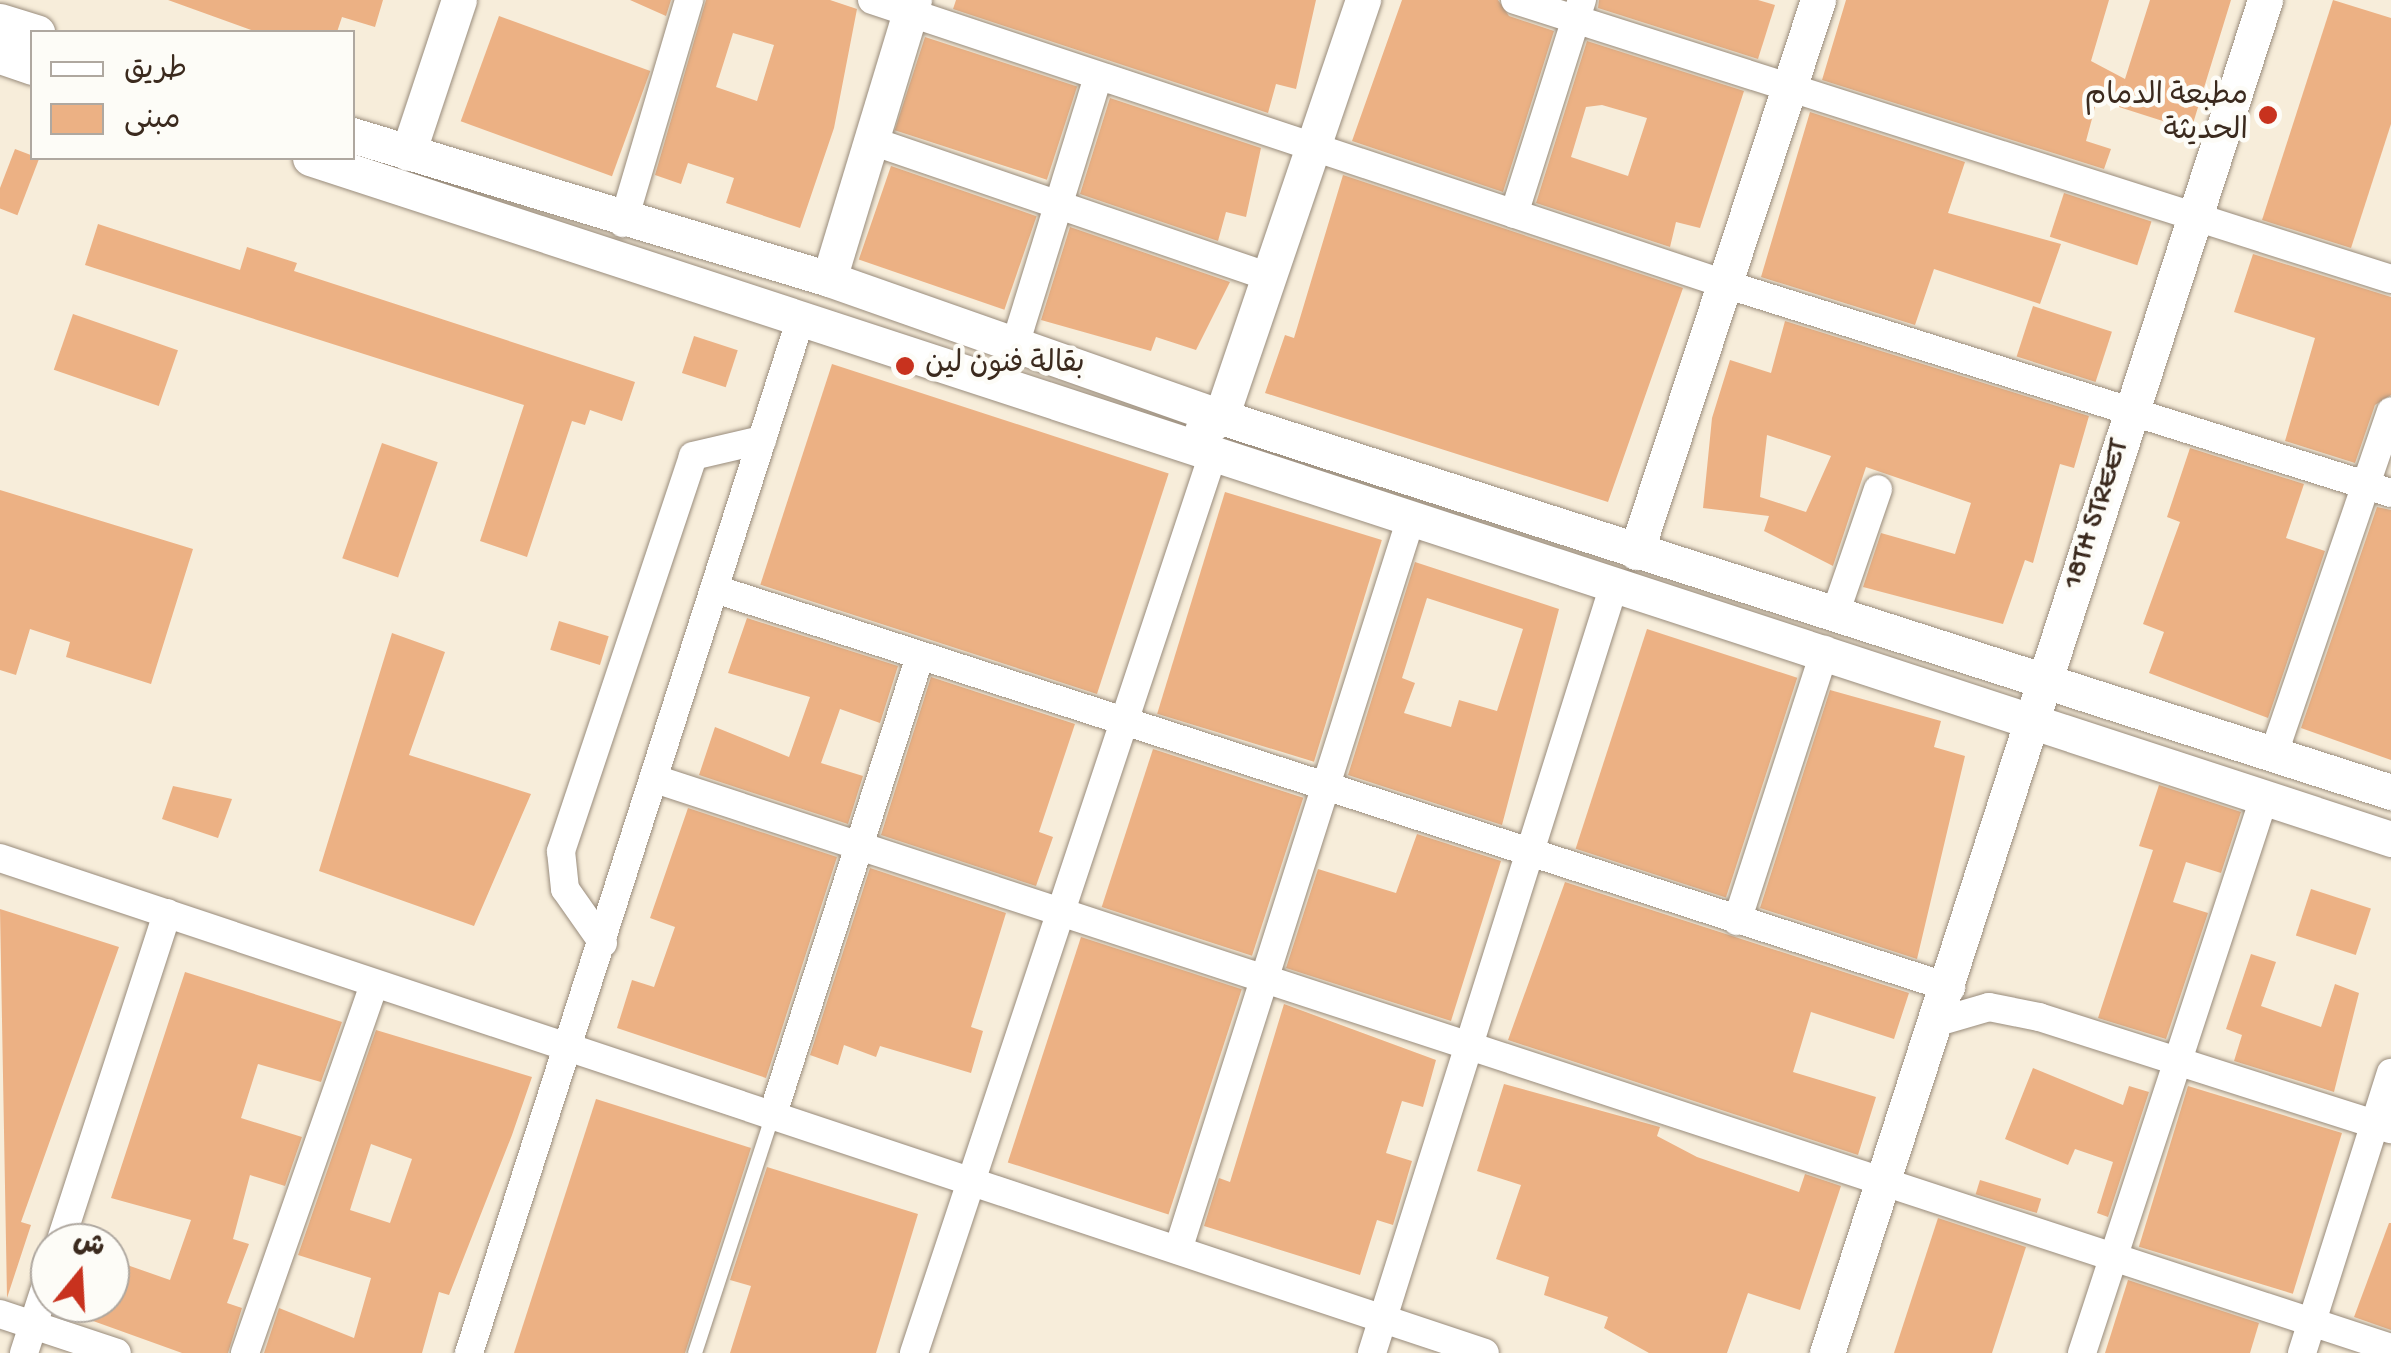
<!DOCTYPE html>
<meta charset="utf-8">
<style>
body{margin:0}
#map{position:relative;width:2391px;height:1353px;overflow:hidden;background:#f7edda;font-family:"Gochi Hand","Playpen Sans Arabic",sans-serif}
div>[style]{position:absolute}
.building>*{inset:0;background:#ecb184;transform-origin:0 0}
.roads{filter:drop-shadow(0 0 2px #998c7c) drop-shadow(0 0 2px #998c7c)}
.service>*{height:14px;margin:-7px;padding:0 7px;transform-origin:7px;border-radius:7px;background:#fff}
.minor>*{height:28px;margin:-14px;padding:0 14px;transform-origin:14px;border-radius:14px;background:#fff}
.tertiary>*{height:35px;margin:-17.5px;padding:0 17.5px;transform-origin:17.5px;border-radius:17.5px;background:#fff}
.dots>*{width:28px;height:28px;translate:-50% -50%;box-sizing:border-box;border:5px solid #fdfcf7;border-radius:50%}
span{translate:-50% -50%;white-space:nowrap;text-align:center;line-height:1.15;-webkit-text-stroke:9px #fdfcf7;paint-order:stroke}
.poi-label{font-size:30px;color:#3b2a1e}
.right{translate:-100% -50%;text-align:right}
.left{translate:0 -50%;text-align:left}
.street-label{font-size:30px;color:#3b2a1e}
.legend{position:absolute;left:30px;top:30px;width:325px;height:130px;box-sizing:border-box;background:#fdfcf7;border:2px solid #afa8a0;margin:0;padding:12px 18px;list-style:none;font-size:30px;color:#3b2a1e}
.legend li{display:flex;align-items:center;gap:20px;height:50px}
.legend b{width:50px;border:2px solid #afa8a0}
.north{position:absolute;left:30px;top:1223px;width:100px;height:100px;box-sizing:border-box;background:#fdfcf7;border:2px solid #afa8a0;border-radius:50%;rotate:18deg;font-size:28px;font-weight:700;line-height:40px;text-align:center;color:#3b2a1e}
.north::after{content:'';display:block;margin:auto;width:35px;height:45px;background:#c8321e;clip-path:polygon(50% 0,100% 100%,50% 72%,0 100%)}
</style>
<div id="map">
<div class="building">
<i style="clip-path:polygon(168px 0,383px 0,375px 27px,342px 17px,337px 32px,257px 32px)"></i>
<i style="clip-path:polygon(630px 0,671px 0,666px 16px)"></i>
<i style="clip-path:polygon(evenodd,706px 0,830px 0,857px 9px,834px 128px,800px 228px,726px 203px,734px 178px,688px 163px,681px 184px,655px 175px,706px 0,733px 33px,774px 45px,757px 101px,716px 87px,733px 33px)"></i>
<i style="clip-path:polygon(956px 0,1316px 0,1296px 89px,1276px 84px,1268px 113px,953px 9px)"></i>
<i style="clip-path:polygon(1402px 0,1498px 0,1509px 16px,1554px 31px,1503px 192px,1352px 141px)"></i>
<i style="clip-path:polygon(1599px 0,1758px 0,1775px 5px,1758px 59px,1598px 8px)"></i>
<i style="clip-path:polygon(1846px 0,2109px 0,2091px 61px,2125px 79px,2150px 0,2231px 0,2191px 130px,2097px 100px,2086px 141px,2111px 149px,2104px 169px,1822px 80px)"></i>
<i style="clip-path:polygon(2333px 0,2391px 18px,2391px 124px,2351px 248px,2262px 220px)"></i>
<i style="left:499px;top:16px;width:161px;height:112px;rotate:20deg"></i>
<i style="left:925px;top:37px;width:160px;height:98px;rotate:18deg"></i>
<i style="clip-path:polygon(evenodd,1587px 41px,1744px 91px,1700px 228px,1676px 222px,1670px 247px,1536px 203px,1587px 41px,1602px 105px,1647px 118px,1628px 176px,1571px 157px,1586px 107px,1602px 105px)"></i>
<i style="clip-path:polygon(1110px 98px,1261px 148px,1246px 217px,1226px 212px,1218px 241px,1080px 194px)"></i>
<i style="clip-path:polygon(1810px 112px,1965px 162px,1948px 213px,2061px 244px,2040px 304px,1934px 269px,1915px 325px,1761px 277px)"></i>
<i style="left:15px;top:149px;width:26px;height:61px;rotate:21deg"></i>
<i style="left:891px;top:166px;width:154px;height:99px;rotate:19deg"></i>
<i style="clip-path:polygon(1343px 175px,1683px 288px,1608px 502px,1265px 393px,1285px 335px,1294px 338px)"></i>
<i style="left:2064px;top:193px;width:92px;height:46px;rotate:18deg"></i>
<i style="clip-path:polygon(98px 224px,240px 270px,247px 247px,297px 263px,294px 271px,635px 382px,622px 421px,590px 410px,585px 425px,572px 421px,527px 557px,480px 541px,524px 405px,85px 265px)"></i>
<i style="clip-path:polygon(1070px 227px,1230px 282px,1196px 350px,1156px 337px,1151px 351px,1041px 320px)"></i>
<i style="clip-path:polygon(2253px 254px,2391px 297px,2391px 395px,2375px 405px,2355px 463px,2285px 441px,2315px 338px,2234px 312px)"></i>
<i style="left:2033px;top:306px;width:83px;height:53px;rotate:18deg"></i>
<i style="left:73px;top:314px;width:111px;height:59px;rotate:19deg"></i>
<i style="clip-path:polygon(evenodd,1785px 321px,2089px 416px,2074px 468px,2060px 464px,2033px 563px,2025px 560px,2003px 624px,1863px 587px,1881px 533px,1955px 554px,1971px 503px,1866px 467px,1833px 566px,1764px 531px,1769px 516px,1703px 508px,1712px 418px,1730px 360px,1771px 373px,1785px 321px,1767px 435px,1831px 456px,1806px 512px,1760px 497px,1767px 435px)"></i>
<i style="left:694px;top:336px;width:46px;height:39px;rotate:18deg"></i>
<i style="left:832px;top:364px;width:354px;height:232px;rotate:18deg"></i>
<i style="left:382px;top:443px;width:59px;height:122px;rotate:19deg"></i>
<i style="clip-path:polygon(2190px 448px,2304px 484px,2286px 538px,2325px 551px,2268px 718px,2149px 673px,2164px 632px,2143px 624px,2180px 522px,2167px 517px)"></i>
<i style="clip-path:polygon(0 490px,193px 549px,151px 684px,66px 657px,70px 642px,30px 629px,16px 675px,0 670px)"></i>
<i style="left:1225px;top:492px;width:164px;height:232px;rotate:17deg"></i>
<i style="clip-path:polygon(2377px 507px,2391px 510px,2391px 760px,2301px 728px)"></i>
<i style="clip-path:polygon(evenodd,1415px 562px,1559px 609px,1502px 825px,1348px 775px,1415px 562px,1427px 598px,1523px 629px,1497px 711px,1459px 700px,1451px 727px,1404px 713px,1415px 683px,1402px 678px,1427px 598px)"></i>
<i style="clip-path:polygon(747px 618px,898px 666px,880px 723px,840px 709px,821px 763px,863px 776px,848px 824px,699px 775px,715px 727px,789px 757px,810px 697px,728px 673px)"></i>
<i style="left:559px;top:621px;width:52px;height:30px;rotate:17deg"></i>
<i style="left:1647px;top:629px;width:158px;height:231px;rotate:18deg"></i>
<i style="clip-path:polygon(392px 633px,445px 652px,409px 755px,531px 794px,474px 926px,319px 871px)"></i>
<i style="clip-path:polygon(931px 677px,1075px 724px,1039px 832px,1053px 837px,1036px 886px,881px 835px)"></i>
<i style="clip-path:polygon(1830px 690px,1941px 721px,1934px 747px,1965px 756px,1917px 959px,1760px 908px)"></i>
<i style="left:1153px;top:749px;width:158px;height:166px;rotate:18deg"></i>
<i style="clip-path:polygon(2159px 785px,2241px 812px,2221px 873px,2186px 862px,2173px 902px,2208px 913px,2166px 1039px,2098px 1018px,2153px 850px,2139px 846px)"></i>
<i style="clip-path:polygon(173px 786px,232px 799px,218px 838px,162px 819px)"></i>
<i style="clip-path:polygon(688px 808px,837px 857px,766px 1078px,617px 1028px,632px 980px,654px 987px,675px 927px,650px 918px)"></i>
<i style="clip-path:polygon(1417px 834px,1501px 861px,1451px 1021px,1286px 968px,1318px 869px,1396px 893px)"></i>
<i style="clip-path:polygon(870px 868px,1006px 913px,971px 1027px,983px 1031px,971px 1073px,880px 1046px,876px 1057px,844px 1045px,838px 1065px,810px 1055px)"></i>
<i style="clip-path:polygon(1565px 882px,1909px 993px,1894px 1039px,1811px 1012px,1793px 1072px,1876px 1097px,1858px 1155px,1508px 1040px)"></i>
<i style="left:2311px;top:889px;width:63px;height:49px;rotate:18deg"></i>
<i style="clip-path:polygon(0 909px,119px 947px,21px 1222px,31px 1225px,7px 1298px)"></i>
<i style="left:1081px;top:937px;width:169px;height:237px;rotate:18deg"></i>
<i style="clip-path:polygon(2251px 954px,2276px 962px,2261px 1006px,2321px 1027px,2335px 984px,2359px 993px,2334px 1092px,2234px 1061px,2242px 1035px,2226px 1029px)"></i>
<i style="clip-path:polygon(185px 972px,342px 1022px,321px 1082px,258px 1064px,241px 1118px,302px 1137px,285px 1186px,250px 1175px,233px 1239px,249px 1244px,227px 1303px,242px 1308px,228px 1353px,182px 1353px,57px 1308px,110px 1303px,110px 1259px,170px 1280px,191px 1220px,111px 1198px)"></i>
<i style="clip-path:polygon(1284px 1004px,1436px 1060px,1423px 1107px,1402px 1101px,1386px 1153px,1412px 1161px,1393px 1225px,1377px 1220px,1360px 1275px,1204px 1226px,1219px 1178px,1230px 1182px)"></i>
<i style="clip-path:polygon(evenodd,376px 1030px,532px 1077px,512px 1135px,449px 1295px,439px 1292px,422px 1353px,264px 1353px,279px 1308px,354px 1338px,371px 1278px,298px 1255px,376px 1030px,371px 1144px,412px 1159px,390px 1223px,350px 1210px,371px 1144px)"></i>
<i style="clip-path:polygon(2033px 1068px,2123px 1105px,2129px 1086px,2149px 1092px,2108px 1217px,2097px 1213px,2113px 1162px,2075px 1149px,2068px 1165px,2005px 1139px)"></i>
<i style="clip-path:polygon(1504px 1084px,1660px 1127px,1657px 1136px,1697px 1157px,1799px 1192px,1805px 1174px,1841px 1186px,1800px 1310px,1748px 1293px,1727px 1353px,1649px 1353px,1604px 1328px,1608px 1317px,1544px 1295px,1549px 1277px,1496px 1259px,1521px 1185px,1477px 1171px)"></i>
<i style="left:2188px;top:1086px;width:161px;height:168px;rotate:17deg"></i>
<i style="clip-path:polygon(596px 1099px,751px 1148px,685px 1353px,514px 1353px)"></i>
<i style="clip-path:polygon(767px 1167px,918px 1214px,876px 1353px,730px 1353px,751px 1286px,730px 1280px)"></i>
<i style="left:1980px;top:1180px;width:64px;height:15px;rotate:17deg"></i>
<i style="clip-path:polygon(1938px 1218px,2026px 1247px,1992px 1353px,1894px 1353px)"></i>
<i style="clip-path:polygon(2389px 1223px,2391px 1223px,2391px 1330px,2354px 1317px)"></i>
<i style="clip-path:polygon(2128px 1280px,2259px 1323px,2250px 1353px,2105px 1353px)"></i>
</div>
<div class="roads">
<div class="service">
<i style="left:695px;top:1353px;width:248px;rotate:-71.9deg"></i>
</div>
<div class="minor">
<i style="left:872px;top:0;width:899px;rotate:18.41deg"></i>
<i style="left:1725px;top:284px;width:698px;rotate:17.42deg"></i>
<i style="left:1515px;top:0;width:919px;rotate:17.67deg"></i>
<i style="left:875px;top:142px;width:414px;rotate:18.9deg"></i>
<i style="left:1514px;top:214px;width:225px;rotate:-72.4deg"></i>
<i style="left:623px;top:223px;width:233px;rotate:-73.5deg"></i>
<i style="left:1015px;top:345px;width:281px;rotate:-72.8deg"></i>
<i style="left:715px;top:589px;width:1299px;rotate:17.89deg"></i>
<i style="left:1834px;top:617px;width:135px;rotate:-71deg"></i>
<i style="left:2274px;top:753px;width:361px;rotate:-71.1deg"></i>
<i style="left:655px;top:779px;width:1827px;rotate:18.15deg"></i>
<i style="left:0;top:858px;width:1565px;rotate:18.43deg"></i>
<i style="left:1737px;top:921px;width:285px;rotate:-72deg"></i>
<i style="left:603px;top:943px;width:66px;rotate:-125.1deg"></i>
<i style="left:565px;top:889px;width:38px;rotate:-96deg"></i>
<i style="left:561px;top:851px;width:416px;rotate:-71.5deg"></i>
<i style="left:693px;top:456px;width:71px;rotate:-13.1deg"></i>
<i style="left:1941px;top:1021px;width:50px;rotate:-16.3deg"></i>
<i style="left:1989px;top:1007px;width:51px;rotate:11.3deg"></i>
<i style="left:2039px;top:1017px;width:369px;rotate:17.7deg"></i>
<i style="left:772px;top:1117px;width:485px;rotate:-72.2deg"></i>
<i style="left:60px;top:1243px;width:347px;rotate:-72deg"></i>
<i style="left:1178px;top:1250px;width:768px;rotate:-72.34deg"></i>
<i style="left:0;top:1314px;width:123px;rotate:18.4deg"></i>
<i style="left:24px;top:1353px;width:84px;rotate:-72deg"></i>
<i style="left:245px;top:1353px;width:391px;rotate:-70.7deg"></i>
<i style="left:469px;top:1353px;width:1087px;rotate:-72.22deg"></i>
<i style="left:914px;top:1353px;width:947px;rotate:-71.6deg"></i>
<i style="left:1372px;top:1353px;width:805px;rotate:-72.51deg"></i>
<i style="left:2082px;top:1353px;width:584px;rotate:-71.84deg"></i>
<i style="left:2302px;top:1353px;width:294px;rotate:-72.4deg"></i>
</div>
<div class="tertiary">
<i style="left:0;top:21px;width:39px;rotate:17deg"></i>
<i style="left:0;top:56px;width:34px;rotate:19deg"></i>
<i style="left:352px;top:135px;width:498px;rotate:16.8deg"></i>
<i style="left:829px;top:279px;width:416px;rotate:19.4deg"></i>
<i style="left:1221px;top:417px;width:1229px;rotate:17.77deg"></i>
<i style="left:408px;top:153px;width:161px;rotate:-71.6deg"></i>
<i style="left:310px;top:158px;width:2190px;rotate:18.12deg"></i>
<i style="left:829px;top:279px;width:292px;rotate:-73.1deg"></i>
<i style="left:1202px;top:431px;width:24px;rotate:-36deg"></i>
<i style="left:1221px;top:417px;width:441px;rotate:-71.2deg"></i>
<i style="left:1636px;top:552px;width:581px;rotate:-71.75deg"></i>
<i style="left:1827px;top:1353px;width:1422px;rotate:-72.06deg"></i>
</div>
</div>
<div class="dots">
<i style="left:2268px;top:115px;background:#c8321e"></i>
<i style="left:905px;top:366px;background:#c8321e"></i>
</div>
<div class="poi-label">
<span class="right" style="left:2248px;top:115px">مطبعة الدمام<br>الحديثة</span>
<span class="left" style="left:925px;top:366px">بقالة فنون لين</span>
</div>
<div class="street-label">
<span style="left:2098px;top:515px;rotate:-72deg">18TH STREET</span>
</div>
<ul class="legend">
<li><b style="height:12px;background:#fff"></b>طريق</li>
<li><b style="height:28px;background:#ecb184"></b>مبنى</li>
</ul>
<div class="north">ش</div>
</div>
